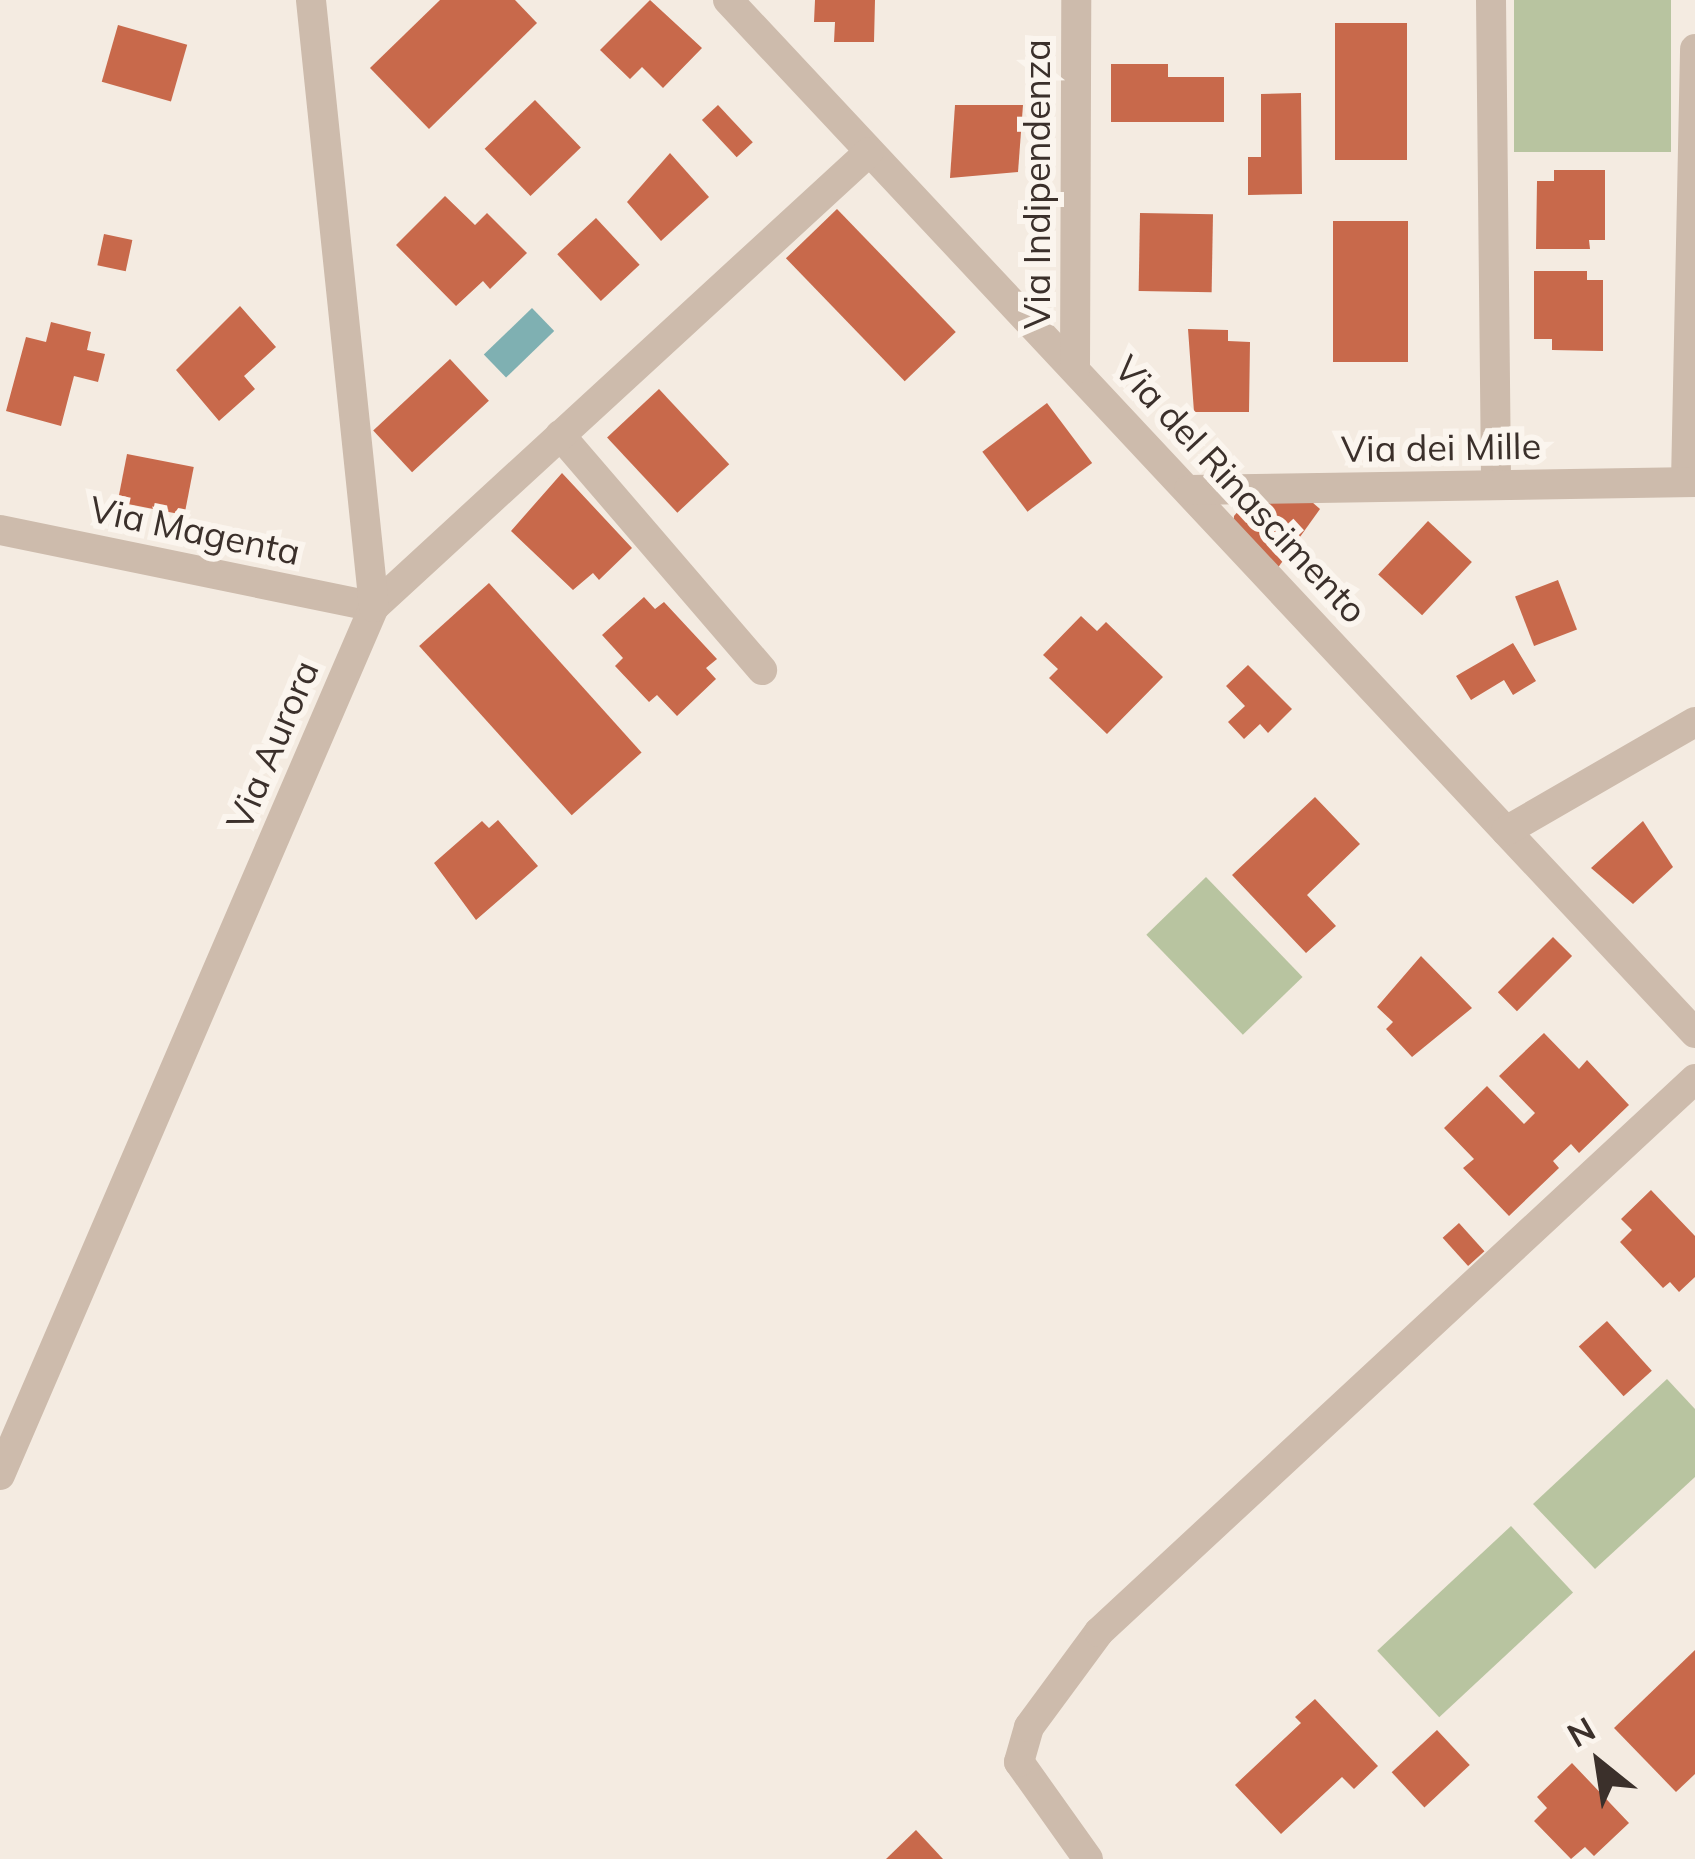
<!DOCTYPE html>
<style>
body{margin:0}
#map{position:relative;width:1695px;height:1859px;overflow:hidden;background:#f4ebe1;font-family:Mulish,sans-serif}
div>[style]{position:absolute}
.green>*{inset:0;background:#b8c4a0;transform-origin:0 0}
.water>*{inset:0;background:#7fb0b2;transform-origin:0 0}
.building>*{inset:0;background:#c8694b;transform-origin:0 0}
.minor>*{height:30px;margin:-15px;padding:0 15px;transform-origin:15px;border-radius:15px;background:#cdbbac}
span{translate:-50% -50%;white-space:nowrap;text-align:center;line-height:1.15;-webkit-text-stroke:12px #fbf5ee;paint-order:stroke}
.street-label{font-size:36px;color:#3b302b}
.north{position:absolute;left:1539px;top:1703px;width:120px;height:120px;-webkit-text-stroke:9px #fbf5ee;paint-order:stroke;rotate:330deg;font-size:33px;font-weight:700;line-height:48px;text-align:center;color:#3b302b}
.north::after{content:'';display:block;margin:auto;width:42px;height:54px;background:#3b302b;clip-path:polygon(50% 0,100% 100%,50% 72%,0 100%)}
</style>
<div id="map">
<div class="green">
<i style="left:1514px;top:0;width:157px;height:152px"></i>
<i style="left:1206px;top:877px;width:139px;height:83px;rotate:46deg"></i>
<i style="clip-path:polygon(1667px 1379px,1695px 1409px,1695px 1477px,1595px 1569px,1533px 1504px)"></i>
<i style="left:1511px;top:1526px;width:91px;height:183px;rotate:47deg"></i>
</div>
<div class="water">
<i style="left:532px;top:308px;width:32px;height:67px;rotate:46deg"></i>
</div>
<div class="building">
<i style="clip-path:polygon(440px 0,515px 0,537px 23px,429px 129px,370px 68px)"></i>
<i style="clip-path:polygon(650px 0,702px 48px,663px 88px,642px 67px,630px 79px,600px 50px)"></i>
<i style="clip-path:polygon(815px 0,875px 0,874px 42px,834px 42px,835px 22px,814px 22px)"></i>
<i style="left:1407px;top:23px;width:137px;height:72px;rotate:90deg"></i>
<i style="left:118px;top:25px;width:72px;height:59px;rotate:16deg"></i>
<i style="clip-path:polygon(1111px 64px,1168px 64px,1168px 77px,1224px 77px,1224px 122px,1111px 122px)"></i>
<i style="clip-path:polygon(1301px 93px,1302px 194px,1248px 195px,1248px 157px,1261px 157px,1261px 94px)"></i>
<i style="left:535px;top:100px;width:66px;height:70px;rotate:46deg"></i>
<i style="left:718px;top:105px;width:51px;height:22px;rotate:47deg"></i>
<i style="clip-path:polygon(955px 105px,1023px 105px,1018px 172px,950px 178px)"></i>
<i style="clip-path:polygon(670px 153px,709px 197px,661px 241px,627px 202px)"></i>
<i style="clip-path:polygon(1554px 170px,1605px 170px,1605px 240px,1589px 240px,1590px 249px,1536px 249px,1537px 181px,1554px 181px)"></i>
<i style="clip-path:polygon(445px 196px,475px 225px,487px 213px,527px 253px,490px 289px,483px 281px,456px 306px,396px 245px)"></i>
<i style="left:837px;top:209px;width:171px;height:71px;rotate:46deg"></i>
<i style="left:1140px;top:213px;width:73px;height:78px;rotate:1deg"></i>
<i style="left:596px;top:218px;width:64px;height:53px;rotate:47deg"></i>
<i style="left:1333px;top:221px;width:75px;height:141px"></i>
<i style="left:104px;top:234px;width:29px;height:32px;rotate:12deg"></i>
<i style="clip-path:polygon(1534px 271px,1587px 271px,1587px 280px,1603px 280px,1603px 351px,1552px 350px,1552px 339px,1534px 339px)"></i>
<i style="clip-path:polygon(240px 306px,276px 347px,244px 376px,255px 389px,219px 421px,176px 370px)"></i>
<i style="clip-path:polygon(51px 322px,91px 332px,87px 350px,105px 354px,98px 382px,74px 376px,61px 426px,6px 411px,26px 337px,46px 342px)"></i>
<i style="clip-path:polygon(1188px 329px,1228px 330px,1228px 341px,1250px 342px,1249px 412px,1194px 412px)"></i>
<i style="left:450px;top:359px;width:57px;height:105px;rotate:47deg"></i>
<i style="left:659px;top:389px;width:103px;height:71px;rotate:47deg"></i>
<i style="left:1047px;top:403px;width:75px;height:81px;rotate:53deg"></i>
<i style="left:127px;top:454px;width:68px;height:49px;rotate:11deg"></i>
<i style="clip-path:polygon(562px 473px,632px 548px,599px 580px,593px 573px,573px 590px,511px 531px)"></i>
<i style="clip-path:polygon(1297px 489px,1320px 509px,1277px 569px,1233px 528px,1234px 516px,1254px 492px)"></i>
<i style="left:1428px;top:521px;width:60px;height:73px;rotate:43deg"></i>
<i style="left:1558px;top:580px;width:53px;height:46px;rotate:69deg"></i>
<i style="left:489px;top:583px;width:228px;height:94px;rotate:48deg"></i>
<i style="clip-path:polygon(644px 597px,655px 609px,664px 602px,717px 659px,706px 668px,716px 679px,677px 716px,657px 695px,649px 702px,615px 666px,623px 658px,602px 635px)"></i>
<i style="clip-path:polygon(1081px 616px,1097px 631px,1106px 622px,1163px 677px,1107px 734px,1049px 678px,1058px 669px,1043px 655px)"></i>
<i style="clip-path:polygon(1513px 643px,1536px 681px,1513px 695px,1504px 680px,1471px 700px,1456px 676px)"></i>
<i style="clip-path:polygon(1248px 665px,1292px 709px,1268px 733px,1260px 724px,1244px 739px,1228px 722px,1245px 706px,1226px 686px)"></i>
<i style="clip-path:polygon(1315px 797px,1360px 844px,1307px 895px,1336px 926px,1306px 953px,1232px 875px)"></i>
<i style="clip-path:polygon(498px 820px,538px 866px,476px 920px,434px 863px,482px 821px,489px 828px)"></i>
<i style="clip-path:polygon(1643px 821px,1673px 867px,1633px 904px,1591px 868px)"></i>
<i style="left:1553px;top:937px;width:27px;height:78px;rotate:45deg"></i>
<i style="clip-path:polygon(1421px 956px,1472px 1008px,1412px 1057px,1386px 1029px,1393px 1022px,1377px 1007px)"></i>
<i style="clip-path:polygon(1544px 1033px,1579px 1069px,1587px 1060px,1629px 1105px,1579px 1153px,1571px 1144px,1553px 1161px,1559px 1168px,1509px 1216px,1463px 1168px,1474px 1159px,1444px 1128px,1487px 1086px,1524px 1124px,1535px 1113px,1499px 1076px)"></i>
<i style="clip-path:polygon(1651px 1190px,1695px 1236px,1695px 1277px,1679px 1292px,1670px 1282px,1663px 1288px,1620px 1242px,1632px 1230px,1621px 1219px)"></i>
<i style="left:1459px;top:1223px;width:38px;height:22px;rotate:48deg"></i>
<i style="left:1607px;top:1321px;width:67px;height:38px;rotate:48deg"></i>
<i style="clip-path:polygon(1695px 1650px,1695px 1774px,1676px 1792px,1614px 1728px)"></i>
<i style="clip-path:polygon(1315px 1699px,1378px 1766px,1354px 1789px,1342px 1777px,1281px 1834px,1235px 1785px,1301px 1723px,1295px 1717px)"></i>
<i style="left:1437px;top:1730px;width:48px;height:62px;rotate:47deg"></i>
<i style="clip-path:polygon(1572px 1763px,1629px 1823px,1594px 1856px,1585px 1847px,1571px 1859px,1534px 1821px,1547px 1808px,1537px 1797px)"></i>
<i style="clip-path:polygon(916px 1830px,943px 1859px,886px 1859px)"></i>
</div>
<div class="minor">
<i style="left:728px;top:0;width:1415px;rotate:46.89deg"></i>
<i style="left:1491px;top:0;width:485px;rotate:89.4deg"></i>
<i style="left:1075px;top:369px;width:369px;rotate:-89.8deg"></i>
<i style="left:560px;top:435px;width:310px;rotate:49.3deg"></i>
<i style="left:1686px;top:482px;width:433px;rotate:-88.8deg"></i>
<i style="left:1189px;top:490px;width:506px;rotate:-0.91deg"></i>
<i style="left:0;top:530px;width:382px;rotate:11.6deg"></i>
<i style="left:374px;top:607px;width:672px;rotate:-42.59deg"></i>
<i style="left:1506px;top:831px;width:218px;rotate:-30deg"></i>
<i style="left:0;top:1475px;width:945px;rotate:-66.69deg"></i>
<i style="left:374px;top:607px;width:610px;rotate:-95.93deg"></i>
<i style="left:1088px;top:1859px;width:119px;rotate:-125.4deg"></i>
<i style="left:1019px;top:1762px;width:36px;rotate:-74deg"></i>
<i style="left:1029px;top:1727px;width:118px;rotate:-53.6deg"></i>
<i style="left:1099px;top:1632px;width:813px;rotate:-42.86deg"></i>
</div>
<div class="street-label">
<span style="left:1037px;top:184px;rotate:-90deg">Via Indipendenza</span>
<span style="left:1441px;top:447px;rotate:-1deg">Via dei Mille</span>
<span style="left:1241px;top:489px;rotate:47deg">Via del Rinascimento</span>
<span style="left:195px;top:530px;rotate:12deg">Via Magenta</span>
<span style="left:272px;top:745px;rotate:-67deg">Via Aurora</span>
</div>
<div class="north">N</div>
</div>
